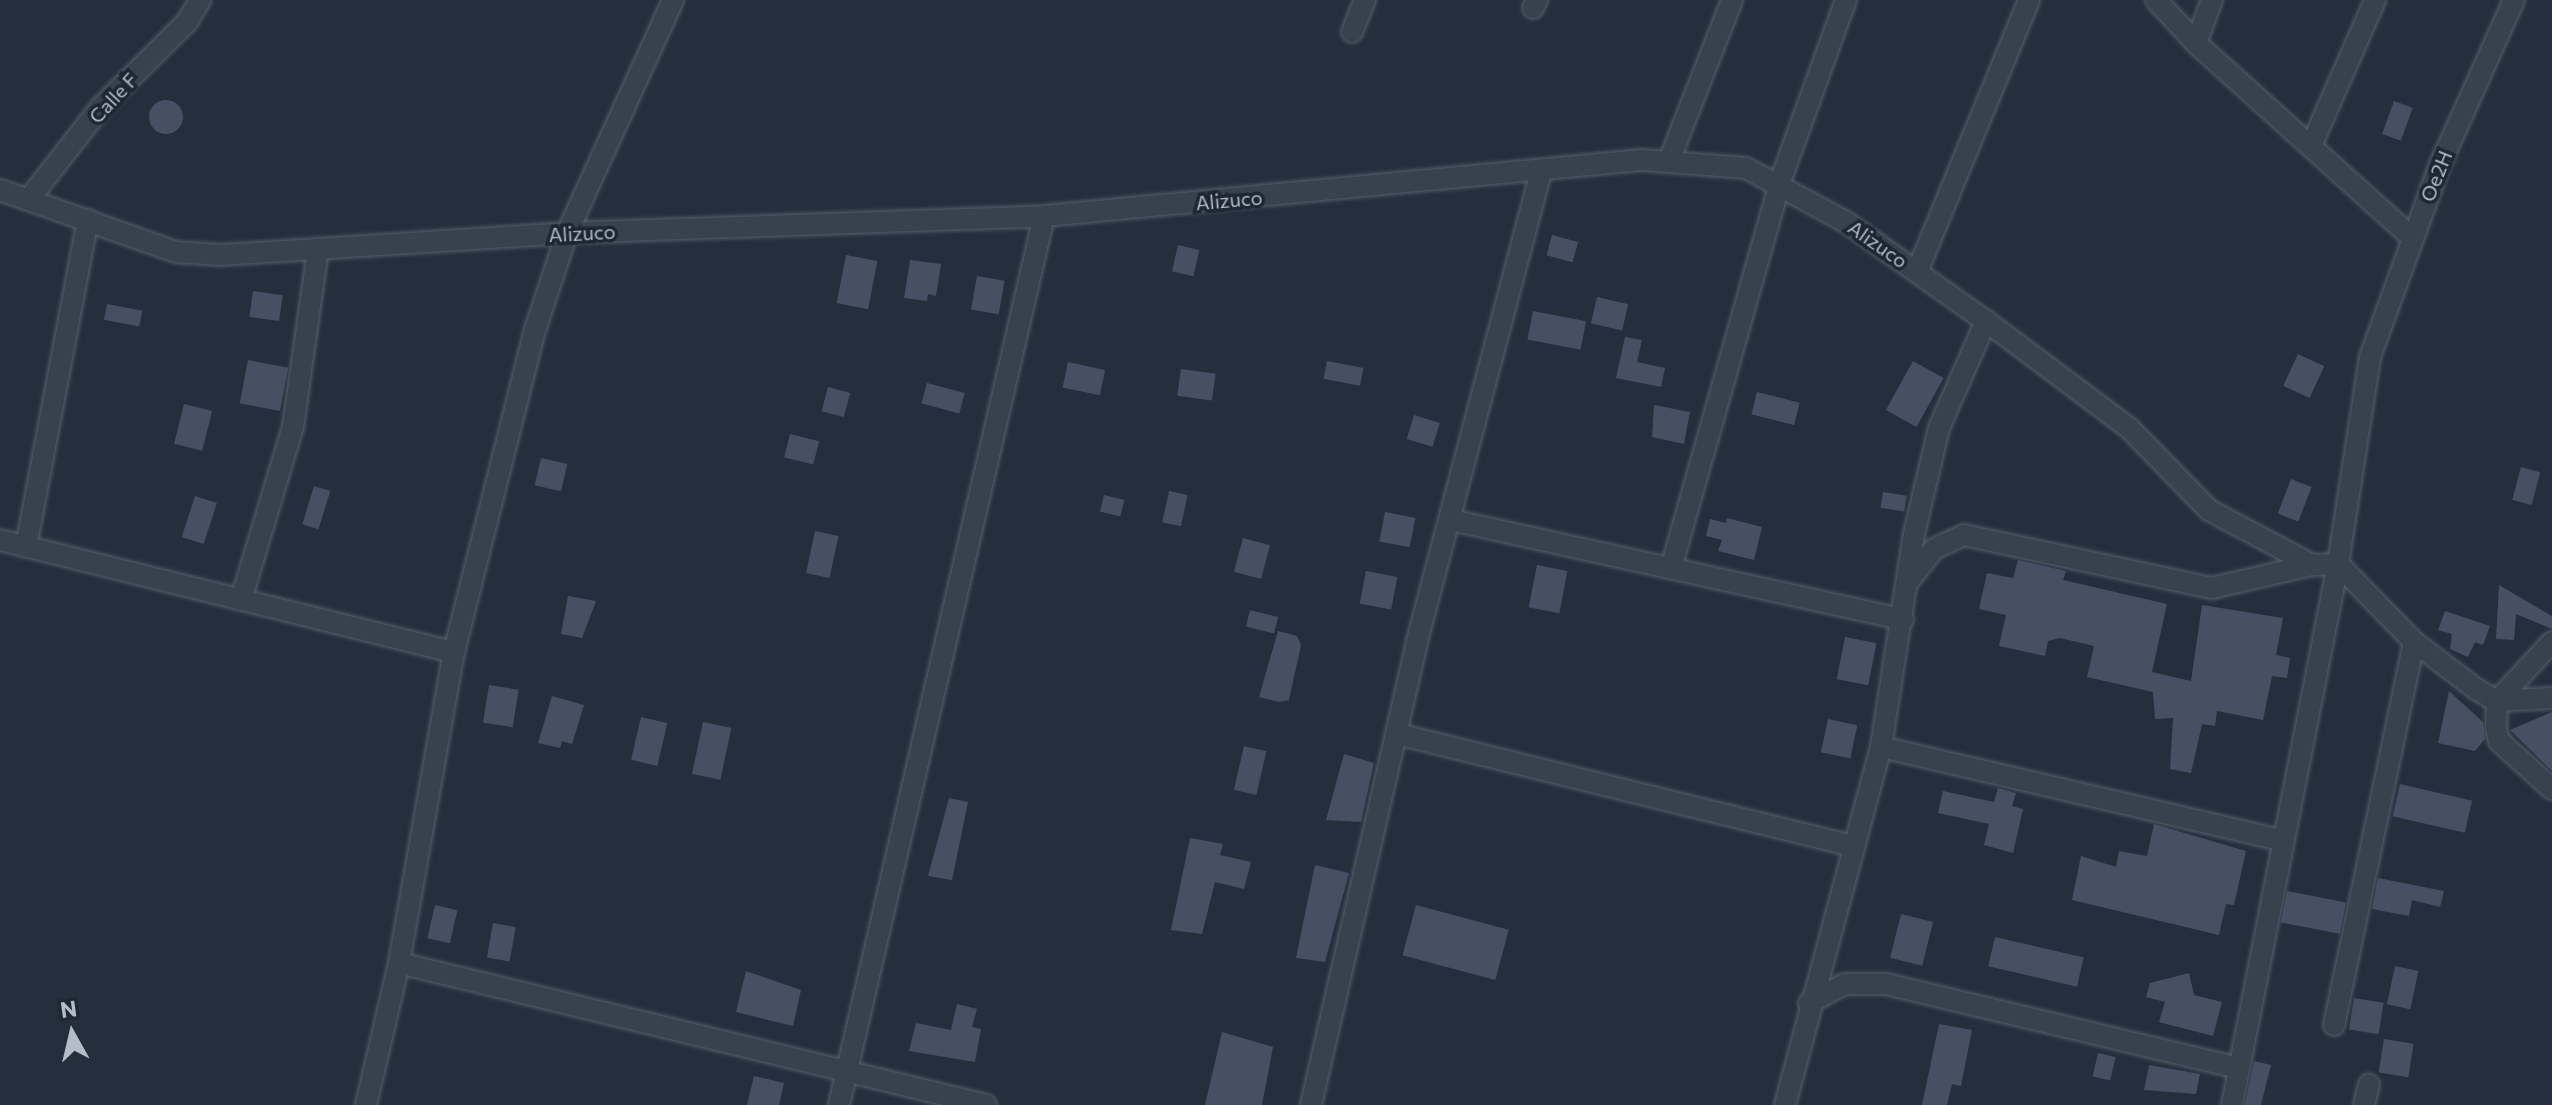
<!DOCTYPE html>
<style>
body{margin:0}
#map{position:relative;width:2552px;height:1105px;overflow:hidden;background:#242f3e;font-family:Commissioner,sans-serif}
div>[style]{position:absolute}
.building>*{inset:0;background:#455162;transform-origin:0 0}
.round{border-radius:50%}
.roads{filter:drop-shadow(0 0 2px #565f6c) drop-shadow(0 0 2px #565f6c)}
.street>*{height:20px;margin:-10px;padding:0 10px;transform-origin:10px;border-radius:10px;background:#38414e}
span{translate:-50% -50%;white-space:nowrap;text-align:center;line-height:1.15;-webkit-text-stroke:7px #1d2633;paint-order:stroke}
.street-label{font-size:20px;color:#b4bcc9}
.north{position:absolute;left:32px;top:993px;width:80px;height:80px;-webkit-text-stroke:6px #1d2633;paint-order:stroke;rotate:352deg;font-size:22px;font-weight:700;line-height:32px;text-align:center;color:#b4bcc9}
.north::after{content:'';display:block;margin:auto;width:28px;height:36px;background:#b4bcc9;clip-path:polygon(50% 0,100% 100%,50% 72%,0 100%)}
</style>
<div id="map">
<div class="building">
<i class="round" style="left:149px;top:100px;width:34px;height:34px"></i>
<i style="left:2394px;top:101px;width:20px;height:35px;rotate:20deg"></i>
<i style="left:1552px;top:235px;width:27px;height:21px;rotate:15deg"></i>
<i style="left:1178px;top:245px;width:22px;height:27px;rotate:13deg"></i>
<i style="left:846px;top:255px;width:32px;height:49px;rotate:11deg"></i>
<i style="clip-path:polygon(910px 260px,941px 264px,936px 296px,928px 294px,927px 301px,904px 298px)"></i>
<i style="left:977px;top:276px;width:28px;height:34px;rotate:10deg"></i>
<i style="left:253px;top:291px;width:30px;height:26px;rotate:8deg"></i>
<i style="left:1597px;top:297px;width:32px;height:27px;rotate:13deg"></i>
<i style="left:107px;top:304px;width:36px;height:16px;rotate:11deg"></i>
<i style="left:1533px;top:311px;width:54px;height:29px;rotate:11deg"></i>
<i style="clip-path:polygon(1625px 337px,1642px 340px,1637px 362px,1665px 368px,1661px 387px,1616px 378px)"></i>
<i style="left:2298px;top:354px;width:29px;height:35px;rotate:25deg"></i>
<i style="left:248px;top:360px;width:41px;height:44px;rotate:11deg"></i>
<i style="left:1327px;top:361px;width:37px;height:18px;rotate:11deg"></i>
<i style="left:1913px;top:361px;width:35px;height:56px;rotate:29deg"></i>
<i style="left:1068px;top:362px;width:38px;height:26px;rotate:12deg"></i>
<i style="left:1181px;top:369px;width:35px;height:27px;rotate:8deg"></i>
<i style="left:927px;top:383px;width:39px;height:21px;rotate:15deg"></i>
<i style="left:828px;top:387px;width:23px;height:25px;rotate:15deg"></i>
<i style="left:1757px;top:392px;width:44px;height:23px;rotate:14deg"></i>
<i style="left:184px;top:404px;width:29px;height:41px;rotate:14deg"></i>
<i style="clip-path:polygon(1654px 405px,1690px 412px,1684px 444px,1652px 437px)"></i>
<i style="left:1414px;top:415px;width:27px;height:25px;rotate:17deg"></i>
<i style="left:790px;top:434px;width:30px;height:24px;rotate:14deg"></i>
<i style="left:541px;top:458px;width:27px;height:28px;rotate:13deg"></i>
<i style="left:2521px;top:467px;width:20px;height:34px;rotate:15deg"></i>
<i style="left:2291px;top:479px;width:22px;height:37px;rotate:21deg"></i>
<i style="left:314px;top:486px;width:17px;height:40px;rotate:17deg"></i>
<i style="left:1169px;top:491px;width:19px;height:32px;rotate:12deg"></i>
<i style="left:1883px;top:492px;width:24px;height:16px;rotate:9deg"></i>
<i style="left:1104px;top:495px;width:21px;height:17px;rotate:14deg"></i>
<i style="left:195px;top:496px;width:23px;height:43px;rotate:18deg"></i>
<i style="left:1385px;top:512px;width:31px;height:30px;rotate:11deg"></i>
<i style="clip-path:polygon(1727px 518px,1762px 527px,1754px 560px,1718px 551px,1722px 540px,1706px 536px,1710px 519px,1726px 523px)"></i>
<i style="left:815px;top:531px;width:24px;height:43px;rotate:12deg"></i>
<i style="left:1243px;top:538px;width:28px;height:35px;rotate:15deg"></i>
<i style="clip-path:polygon(2018px 560px,2066px 571px,2063px 580px,2167px 604px,2152px 672px,2191px 681px,2202px 605px,2283px 618px,2276px 655px,2290px 658px,2287px 678px,2272px 676px,2263px 720px,2217px 711px,2215px 726px,2202px 724px,2191px 773px,2170px 769px,2173px 718px,2155px 719px,2153px 692px,2087px 677px,2094px 646px,2060px 638px,2048px 641px,2045px 656px,1999px 646px,2006px 615px,1979px 609px,1987px 573px,2013px 578px)"></i>
<i style="left:1537px;top:565px;width:31px;height:43px;rotate:11deg"></i>
<i style="left:1366px;top:571px;width:32px;height:33px;rotate:11deg"></i>
<i style="clip-path:polygon(2499px 585px,2552px 616px,2552px 629px,2516px 614px,2514px 640px,2496px 639px)"></i>
<i style="clip-path:polygon(568px 596px,596px 601px,582px 638px,561px 634px)"></i>
<i style="left:1250px;top:610px;width:29px;height:17px;rotate:14deg"></i>
<i style="clip-path:polygon(2445px 611px,2490px 626px,2483px 645px,2475px 642px,2468px 657px,2450px 649px,2452px 634px,2438px 630px)"></i>
<i style="clip-path:polygon(1278px 631px,1297px 636px,1301px 645px,1289px 700px,1279px 702px,1259px 697px)"></i>
<i style="left:1845px;top:637px;width:32px;height:43px;rotate:11deg"></i>
<i style="left:489px;top:685px;width:30px;height:38px;rotate:9deg"></i>
<i style="clip-path:polygon(2449px 691px,2483px 722px,2485px 739px,2475px 751px,2438px 743px)"></i>
<i style="clip-path:polygon(552px 696px,584px 705px,572px 744px,562px 741px,560px 748px,538px 743px)"></i>
<i style="clip-path:polygon(2552px 712px,2552px 771px,2510px 730px)"></i>
<i style="left:641px;top:717px;width:27px;height:44px;rotate:13deg"></i>
<i style="left:1828px;top:719px;width:30px;height:34px;rotate:12deg"></i>
<i style="left:703px;top:722px;width:29px;height:53px;rotate:12deg"></i>
<i style="left:1244px;top:746px;width:23px;height:45px;rotate:13deg"></i>
<i style="clip-path:polygon(1344px 754px,1374px 763px,1361px 822px,1326px 820px)"></i>
<i style="left:2400px;top:784px;width:74px;height:33px;rotate:13deg"></i>
<i style="clip-path:polygon(1998px 788px,2016px 793px,2012px 806px,2023px 809px,2013px 853px,1984px 845px,1989px 824px,1938px 813px,1943px 791px,1994px 802px)"></i>
<i style="clip-path:polygon(949px 798px,968px 802px,952px 880px,928px 876px)"></i>
<i style="clip-path:polygon(2154px 824px,2246px 851px,2234px 905px,2226px 904px,2219px 935px,2072px 900px,2081px 856px,2116px 867px,2119px 851px,2147px 856px)"></i>
<i style="clip-path:polygon(1190px 838px,1223px 844px,1220px 855px,1251px 862px,1244px 889px,1215px 882px,1202px 934px,1171px 930px)"></i>
<i style="clip-path:polygon(1315px 865px,1349px 873px,1325px 962px,1296px 958px)"></i>
<i style="clip-path:polygon(2378px 878px,2444px 891px,2440px 907px,2412px 900px,2409px 916px,2372px 909px)"></i>
<i style="left:2287px;top:891px;width:60px;height:32px;rotate:11deg"></i>
<i style="left:435px;top:905px;width:23px;height:34px;rotate:13deg"></i>
<i style="left:1416px;top:905px;width:96px;height:52px;rotate:15deg"></i>
<i style="left:1901px;top:914px;width:33px;height:45px;rotate:14deg"></i>
<i style="left:493px;top:923px;width:23px;height:35px;rotate:10deg"></i>
<i style="left:1995px;top:937px;width:91px;height:30px;rotate:13deg"></i>
<i style="left:2395px;top:966px;width:24px;height:39px;rotate:12deg"></i>
<i style="clip-path:polygon(746px 971px,801px 990px,793px 1026px,736px 1012px)"></i>
<i style="clip-path:polygon(2189px 973px,2194px 995px,2222px 1002px,2213px 1036px,2159px 1022px,2165px 1002px,2146px 997px,2150px 983px)"></i>
<i style="left:2354px;top:998px;width:30px;height:32px;rotate:9deg"></i>
<i style="clip-path:polygon(957px 1004px,977px 1009px,972px 1027px,981px 1029px,975px 1062px,909px 1051px,916px 1023px,951px 1030px)"></i>
<i style="clip-path:polygon(1939px 1024px,1972px 1030px,1961px 1086px,1952px 1084px,1947px 1105px,1922px 1105px)"></i>
<i style="clip-path:polygon(1222px 1032px,1273px 1047px,1262px 1105px,1205px 1105px)"></i>
<i style="left:2384px;top:1039px;width:30px;height:34px;rotate:9deg"></i>
<i style="left:2098px;top:1053px;width:18px;height:24px;rotate:13deg"></i>
<i style="clip-path:polygon(2254px 1061px,2271px 1065px,2261px 1105px,2245px 1105px)"></i>
<i style="clip-path:polygon(2149px 1065px,2200px 1074px,2196px 1094px,2144px 1090px)"></i>
<i style="clip-path:polygon(754px 1076px,784px 1083px,779px 1105px,747px 1105px)"></i>
</div>
<div class="roads">
<div class="street">
<i style="left:2156px;top:0;width:62px;rotate:47deg"></i>
<i style="left:2198px;top:45px;width:287px;rotate:42deg"></i>
<i style="left:1533px;top:8px;width:9px;rotate:-63deg"></i>
<i style="left:1352px;top:32px;width:35px;rotate:-68deg"></i>
<i style="left:2196px;top:43px;width:46px;rotate:-69.6deg"></i>
<i style="left:2311px;top:146px;width:159px;rotate:-66.3deg"></i>
<i style="left:1669px;top:161px;width:173px;rotate:-68.6deg"></i>
<i style="left:0;top:190px;width:187px;rotate:19.4deg"></i>
<i style="left:176px;top:252px;width:45px;rotate:3.8deg"></i>
<i style="left:221px;top:255px;width:347px;rotate:-3.6deg"></i>
<i style="left:567px;top:233px;width:477px;rotate:-2deg"></i>
<i style="left:1044px;top:216px;width:600px;rotate:-5.36deg"></i>
<i style="left:1641px;top:160px;width:105px;rotate:4.4deg"></i>
<i style="left:1746px;top:168px;width:114px;rotate:28.4deg"></i>
<i style="left:1846px;top:222px;width:171px;rotate:35.3deg"></i>
<i style="left:1986px;top:321px;width:179px;rotate:36.8deg"></i>
<i style="left:2129px;top:428px;width:115px;rotate:45.7deg"></i>
<i style="left:2209px;top:510px;width:117px;rotate:28.1deg"></i>
<i style="left:2312px;top:565px;width:26px;rotate:-2deg"></i>
<i style="left:2338px;top:564px;width:109px;rotate:45.7deg"></i>
<i style="left:2414px;top:642px;width:78px;rotate:37.2deg"></i>
<i style="left:2476px;top:689px;width:24px;rotate:30deg"></i>
<i style="left:2497px;top:701px;width:55px;rotate:-3.1deg"></i>
<i style="left:29px;top:199px;width:117px;rotate:-52deg"></i>
<i style="left:101px;top:107px;width:121px;rotate:-44.7deg"></i>
<i style="left:187px;top:22px;width:26px;rotate:-59deg"></i>
<i style="left:1917px;top:272px;width:294px;rotate:-67.6deg"></i>
<i style="left:1451px;top:520px;width:463px;rotate:12.4deg"></i>
<i style="left:0;top:540px;width:468px;rotate:13.9deg"></i>
<i style="left:26px;top:547px;width:333px;rotate:-79.3deg"></i>
<i style="left:1671px;top:568px;width:401px;rotate:-74.2deg"></i>
<i style="left:1780px;top:182px;width:194px;rotate:-70.1deg"></i>
<i style="left:1907px;top:583px;width:43px;rotate:-51.5deg"></i>
<i style="left:1934px;top:549px;width:33px;rotate:-25deg"></i>
<i style="left:1964px;top:535px;width:254px;rotate:12.1deg"></i>
<i style="left:2212px;top:588px;width:103px;rotate:-13deg"></i>
<i style="left:241px;top:600px;width:181px;rotate:-73.3deg"></i>
<i style="left:293px;top:427px;width:180px;rotate:-82deg"></i>
<i style="left:2552px;top:642px;width:81px;rotate:133deg"></i>
<i style="left:2497px;top:701px;width:27px;rotate:92deg"></i>
<i style="left:2496px;top:728px;width:13px;rotate:77deg"></i>
<i style="left:2499px;top:741px;width:72px;rotate:42.2deg"></i>
<i style="left:1397px;top:734px;width:471px;rotate:13.8deg"></i>
<i style="left:1881px;top:747px;width:411px;rotate:13.1deg"></i>
<i style="left:399px;top:963px;width:604px;rotate:13.6deg"></i>
<i style="left:1809px;top:1003px;width:40px;rotate:-28deg"></i>
<i style="left:1844px;top:984px;width:42px"></i>
<i style="left:1886px;top:984px;width:359px;rotate:13.4deg"></i>
<i style="left:2334px;top:1025px;width:391px;rotate:-78.2deg"></i>
<i style="left:366px;top:1105px;width:146px;rotate:-76.9deg"></i>
<i style="left:399px;top:963px;width:316px;rotate:-80deg"></i>
<i style="left:454px;top:652px;width:332px;rotate:-75.9deg"></i>
<i style="left:535px;top:330px;width:102px;rotate:-71.7deg"></i>
<i style="left:567px;top:233px;width:256px;rotate:-65.5deg"></i>
<i style="left:839px;top:1105px;width:912px;rotate:-77.01deg"></i>
<i style="left:1311px;top:1105px;width:476px;rotate:-77.1deg"></i>
<i style="left:1417px;top:641px;width:485px;rotate:-75.2deg"></i>
<i style="left:1785px;top:1105px;width:371px;rotate:-75deg"></i>
<i style="left:1881px;top:747px;width:216px;rotate:-81.2deg"></i>
<i style="left:1914px;top:534px;width:109px;rotate:-76.7deg"></i>
<i style="left:1939px;top:428px;width:117px;rotate:-66.3deg"></i>
<i style="left:2232px;top:1105px;width:551px;rotate:-78.91deg"></i>
<i style="left:2338px;top:564px;width:209px;rotate:-81.2deg"></i>
<i style="left:2370px;top:357px;width:202px;rotate:-70deg"></i>
<i style="left:2439px;top:167px;width:183px;rotate:-65.8deg"></i>
<i style="left:2364px;top:1105px;width:21px;rotate:-76deg"></i>
</div>
</div>
<div class="street-label">
<span style="left:113px;top:98px;rotate:-47deg">Calle F</span>
<span style="left:2436px;top:176px;rotate:-68deg">Oe2H</span>
<span style="left:1229px;top:200px;rotate:-5deg">Alizuco</span>
<span style="left:582px;top:233px;rotate:-3deg">Alizuco</span>
<span style="left:1878px;top:244px;rotate:35deg">Alizuco</span>
</div>
<div class="north">N</div>
</div>
